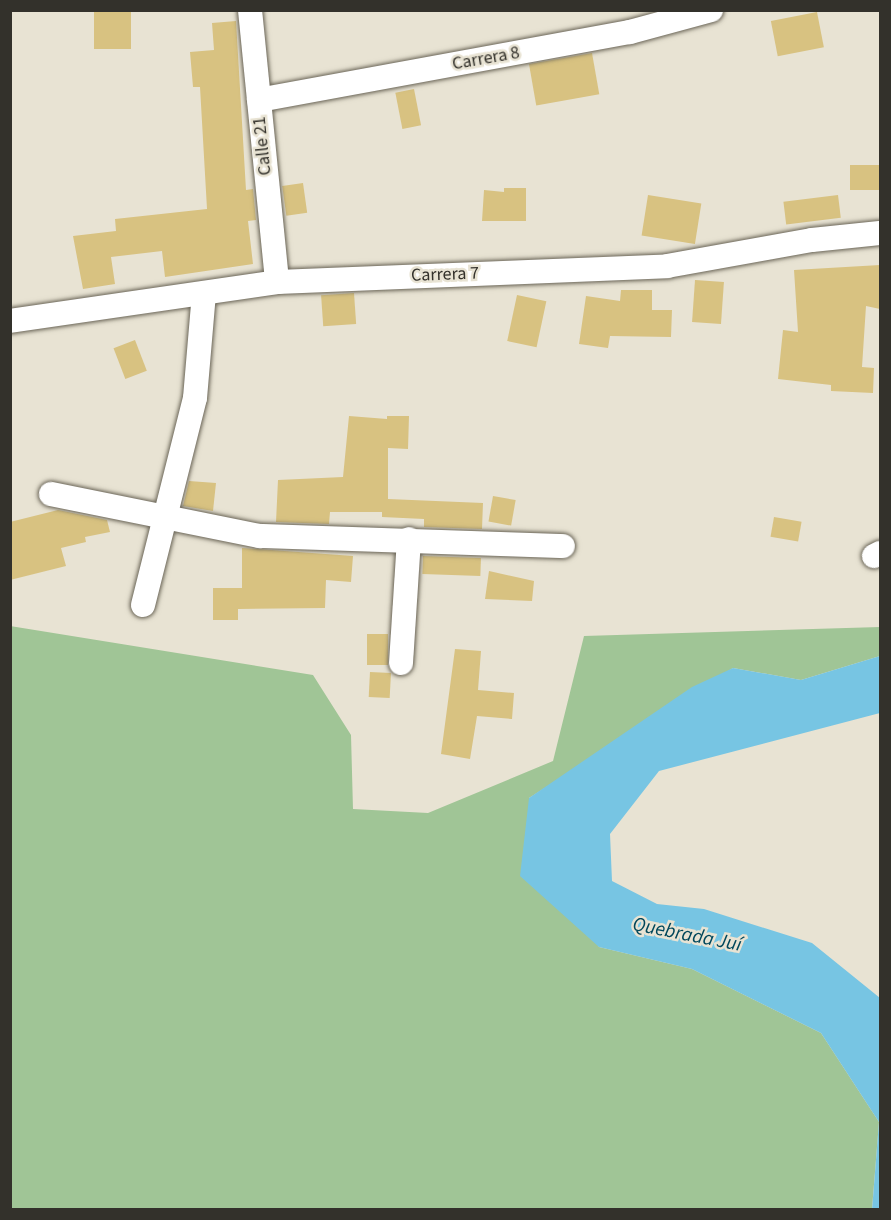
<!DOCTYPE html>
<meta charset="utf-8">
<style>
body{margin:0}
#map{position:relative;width:891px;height:1220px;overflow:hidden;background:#e8e3d3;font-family:"Source Sans 3",sans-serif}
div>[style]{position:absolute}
.green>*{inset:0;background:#a0c596}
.water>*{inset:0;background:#77c5e3}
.building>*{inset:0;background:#d8c281;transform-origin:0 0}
.roads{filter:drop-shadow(0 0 2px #6a6557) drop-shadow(0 0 2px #6a6557)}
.minor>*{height:24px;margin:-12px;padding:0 12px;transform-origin:12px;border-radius:12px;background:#fff}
span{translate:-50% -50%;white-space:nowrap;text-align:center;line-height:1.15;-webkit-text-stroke:5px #e8e3d3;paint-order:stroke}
.street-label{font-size:18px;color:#33312b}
.water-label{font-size:20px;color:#00475b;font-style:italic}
.frame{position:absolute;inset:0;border:12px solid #33312b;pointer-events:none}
</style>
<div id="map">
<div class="green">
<i style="clip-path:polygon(10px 626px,313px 675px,351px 735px,353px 809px,428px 813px,553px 761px,584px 636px,880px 627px,880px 656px,801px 680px,733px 668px,529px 798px,599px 947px,692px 969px,821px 1033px,879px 1122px,872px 1209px,11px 1209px)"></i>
</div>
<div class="water">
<i style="clip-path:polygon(880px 656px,880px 713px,659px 771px,610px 834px,612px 881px,657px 904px,704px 909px,812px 943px,880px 998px,880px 1209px,872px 1210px,879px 1122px,821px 1033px,692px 969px,599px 947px,520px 876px,529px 798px,692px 687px,733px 668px,801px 680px)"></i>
</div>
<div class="building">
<i style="left:94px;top:10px;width:37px;height:39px"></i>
<i style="left:817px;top:12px;width:36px;height:47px;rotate:79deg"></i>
<i style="clip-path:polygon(236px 21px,246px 190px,253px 189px,256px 220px,248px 221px,253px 264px,165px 277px,162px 251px,111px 257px,115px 284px,83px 289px,73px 236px,116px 231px,115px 219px,207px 209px,200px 87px,193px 87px,190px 52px,214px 50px,212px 23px)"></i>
<i style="left:592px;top:53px;width:42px;height:64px;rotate:80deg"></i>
<i style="left:414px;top:89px;width:37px;height:19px;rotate:79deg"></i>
<i style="left:880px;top:165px;width:25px;height:30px;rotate:90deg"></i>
<i style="left:303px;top:183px;width:30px;height:21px;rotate:82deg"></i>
<i style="clip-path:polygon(504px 188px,526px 188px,526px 221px,482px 221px,484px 190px,504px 192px)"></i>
<i style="left:648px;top:195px;width:54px;height:41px;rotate:9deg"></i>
<i style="left:838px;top:195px;width:23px;height:55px;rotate:83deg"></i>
<i style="clip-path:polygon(880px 265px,880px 309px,866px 306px,862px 367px,874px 368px,873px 393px,831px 391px,831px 385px,778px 379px,783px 330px,798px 332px,794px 270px)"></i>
<i style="left:695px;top:280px;width:29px;height:42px;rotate:4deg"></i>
<i style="clip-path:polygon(621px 290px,652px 290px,652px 310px,672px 310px,671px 337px,610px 336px,608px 348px,579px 344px,586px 296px,620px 301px)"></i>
<i style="left:354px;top:293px;width:31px;height:33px;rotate:86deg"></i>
<i style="left:517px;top:295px;width:30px;height:47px;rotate:12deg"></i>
<i style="left:135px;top:340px;width:33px;height:23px;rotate:69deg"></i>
<i style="clip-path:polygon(349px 416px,387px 419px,387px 416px,409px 416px,408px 449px,388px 448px,388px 499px,483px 503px,482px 529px,424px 527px,424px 519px,382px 517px,382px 512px,330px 512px,329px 524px,276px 522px,278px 480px,343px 477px)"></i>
<i style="clip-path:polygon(189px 481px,216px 483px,213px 511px,183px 506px)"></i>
<i style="left:493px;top:496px;width:23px;height:26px;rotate:10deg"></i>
<i style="clip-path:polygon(58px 510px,107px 520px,110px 532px,85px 537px,86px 542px,61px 548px,66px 566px,10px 580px,10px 522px)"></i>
<i style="left:774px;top:517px;width:28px;height:20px;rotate:10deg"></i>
<i style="clip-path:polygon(242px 548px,353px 556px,351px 582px,326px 580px,325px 608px,238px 609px,238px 620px,213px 620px,213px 588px,242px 588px)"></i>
<i style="left:423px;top:556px;width:58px;height:18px;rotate:2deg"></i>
<i style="clip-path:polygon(489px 571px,534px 581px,532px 601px,485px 599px)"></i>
<i style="left:367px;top:634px;width:21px;height:31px"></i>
<i style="clip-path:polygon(455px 649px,481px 651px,478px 690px,514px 693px,512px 719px,477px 716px,470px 759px,441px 754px)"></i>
<i style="left:370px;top:672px;width:21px;height:25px;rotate:3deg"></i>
</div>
<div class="roads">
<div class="minor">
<i style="left:250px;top:10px;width:273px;rotate:84.3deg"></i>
<i style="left:259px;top:100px;width:377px;rotate:-10.4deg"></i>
<i style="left:630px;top:32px;width:84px;rotate:-15.2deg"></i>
<i style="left:10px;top:321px;width:270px;rotate:-8.3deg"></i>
<i style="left:277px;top:282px;width:390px;rotate:-2.3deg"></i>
<i style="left:667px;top:266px;width:147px;rotate:-10.2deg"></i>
<i style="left:812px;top:240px;width:68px;rotate:-5.9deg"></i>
<i style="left:51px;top:494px;width:213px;rotate:11.4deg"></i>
<i style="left:260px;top:536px;width:303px;rotate:1.9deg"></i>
<i style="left:874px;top:556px;width:7px;rotate:-27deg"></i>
<i style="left:143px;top:605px;width:213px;rotate:-75.9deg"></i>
<i style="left:195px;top:398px;width:105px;rotate:-85.1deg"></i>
<i style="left:401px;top:663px;width:124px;rotate:-86.3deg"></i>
</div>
</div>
<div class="street-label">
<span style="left:486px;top:59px;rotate:-10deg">Carrera 8</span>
<span style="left:263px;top:146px;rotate:-96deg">Calle 21</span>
<span style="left:445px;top:275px;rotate:-2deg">Carrera 7</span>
</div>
<div class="water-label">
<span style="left:687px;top:935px;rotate:11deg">Quebrada Juí</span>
</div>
<div class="frame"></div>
</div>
